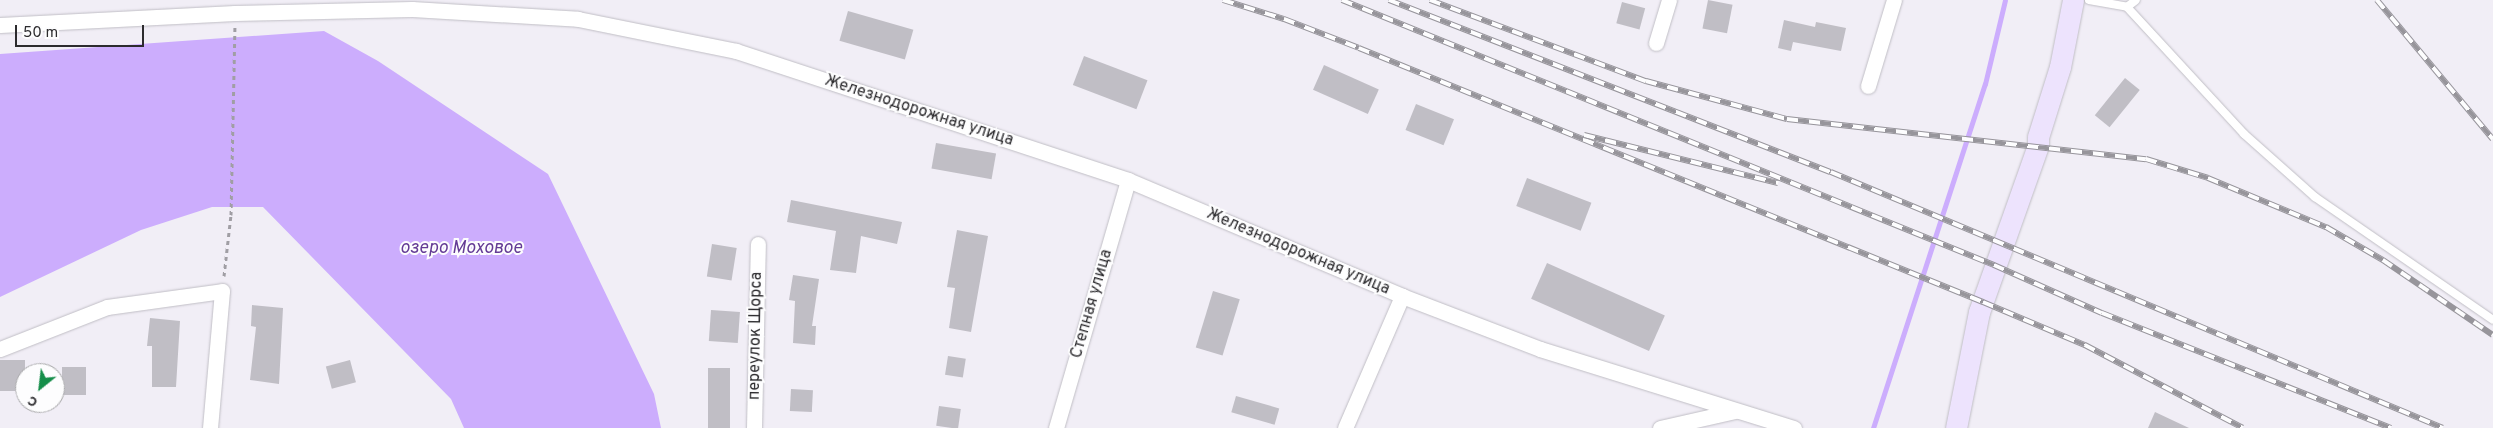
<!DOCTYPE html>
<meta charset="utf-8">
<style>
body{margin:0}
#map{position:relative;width:2493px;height:428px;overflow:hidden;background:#f1eef6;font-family:Overpass,sans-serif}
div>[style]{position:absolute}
.water>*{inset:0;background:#ccadfd}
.stream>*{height:5px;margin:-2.5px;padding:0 2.5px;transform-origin:2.5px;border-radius:2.5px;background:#ccadfd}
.building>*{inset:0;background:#c0bec5;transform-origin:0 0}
.path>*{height:3px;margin-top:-1.5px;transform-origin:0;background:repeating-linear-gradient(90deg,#a09ea4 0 4px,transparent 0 8px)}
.roads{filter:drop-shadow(0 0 1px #c0bec5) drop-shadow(0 0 1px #c0bec5)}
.service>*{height:8px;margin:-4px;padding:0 4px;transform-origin:4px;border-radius:4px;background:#fff}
.minor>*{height:15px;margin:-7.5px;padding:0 7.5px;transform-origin:7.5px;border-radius:7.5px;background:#fff}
.secondary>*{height:21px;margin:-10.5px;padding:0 10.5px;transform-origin:10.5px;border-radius:10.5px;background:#ede3fd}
.rail>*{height:5.5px;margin-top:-2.75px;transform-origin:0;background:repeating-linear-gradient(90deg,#fdfdfe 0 11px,#97959b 0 22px);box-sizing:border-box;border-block:1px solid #97959b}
span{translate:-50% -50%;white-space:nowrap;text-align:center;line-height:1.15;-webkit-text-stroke:4px #fdfdfe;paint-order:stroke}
.street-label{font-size:16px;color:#2c2b2e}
.water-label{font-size:18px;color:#643b95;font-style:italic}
.north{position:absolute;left:15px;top:363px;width:50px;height:50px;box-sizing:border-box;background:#fdfdfe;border:1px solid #a9a9ab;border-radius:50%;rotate:209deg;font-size:14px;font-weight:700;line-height:20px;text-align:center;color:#2c2b2e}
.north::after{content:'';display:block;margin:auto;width:18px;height:22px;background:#158e4a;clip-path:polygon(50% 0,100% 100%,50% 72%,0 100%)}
.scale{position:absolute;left:15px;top:25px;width:129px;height:22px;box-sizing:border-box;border:2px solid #2c2b2e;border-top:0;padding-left:6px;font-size:15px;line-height:18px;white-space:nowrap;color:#2c2b2e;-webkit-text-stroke:4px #fdfdfe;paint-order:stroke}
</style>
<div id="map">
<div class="water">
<i style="clip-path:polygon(324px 31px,378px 61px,548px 174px,654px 394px,661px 428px,464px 428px,451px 399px,263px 207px,212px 207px,141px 230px,0 297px,0 54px)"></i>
</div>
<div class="stream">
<i style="left:1873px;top:428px;width:362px;rotate:-72deg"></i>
<i style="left:1985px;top:84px;width:86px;rotate:-76.6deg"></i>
</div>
<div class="building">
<i style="left:1708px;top:0;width:25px;height:29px;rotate:11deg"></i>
<i style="left:1622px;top:2px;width:24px;height:22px;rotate:15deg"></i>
<i style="left:848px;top:11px;width:68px;height:31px;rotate:16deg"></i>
<i style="clip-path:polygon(1784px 20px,1815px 27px,1816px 22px,1846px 28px,1841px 51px,1793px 42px,1791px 51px,1778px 48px)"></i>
<i style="left:1084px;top:56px;width:68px;height:31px;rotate:21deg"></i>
<i style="left:1324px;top:65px;width:60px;height:27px;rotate:24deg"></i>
<i style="left:2125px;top:78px;width:19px;height:48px;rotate:39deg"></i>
<i style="left:1416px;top:104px;width:41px;height:28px;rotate:22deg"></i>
<i style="left:936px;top:143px;width:61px;height:26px;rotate:10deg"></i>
<i style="left:1527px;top:178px;width:69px;height:30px;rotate:21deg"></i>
<i style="clip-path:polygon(791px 200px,902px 222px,897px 244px,861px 236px,856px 273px,830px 270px,836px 231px,787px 222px)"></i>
<i style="clip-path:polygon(957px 230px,988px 236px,971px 332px,949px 328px,955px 288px,947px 287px)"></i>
<i style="left:712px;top:244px;width:25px;height:33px;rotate:9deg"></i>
<i style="left:1547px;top:263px;width:129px;height:39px;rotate:24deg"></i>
<i style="clip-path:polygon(793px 275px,819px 279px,812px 326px,816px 326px,815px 345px,793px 343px,795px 301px,789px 300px)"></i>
<i style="left:1213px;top:291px;width:28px;height:59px;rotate:17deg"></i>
<i style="clip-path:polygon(252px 305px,283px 308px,279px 384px,250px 380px,256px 327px,251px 326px)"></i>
<i style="left:711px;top:310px;width:29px;height:31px;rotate:4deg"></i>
<i style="clip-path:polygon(150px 318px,180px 321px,176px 387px,152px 387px,152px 346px,147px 346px)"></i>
<i style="left:948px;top:356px;width:18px;height:19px;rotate:9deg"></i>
<i style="left:25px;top:360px;width:31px;height:25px;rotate:90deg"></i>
<i style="left:350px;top:360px;width:23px;height:25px;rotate:75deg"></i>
<i style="left:62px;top:367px;width:24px;height:28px"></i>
<i style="left:708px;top:368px;width:22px;height:60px"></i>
<i style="left:791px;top:389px;width:22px;height:22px;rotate:3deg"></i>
<i style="left:1236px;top:396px;width:45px;height:17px;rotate:16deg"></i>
<i style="left:939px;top:406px;width:22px;height:20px;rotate:8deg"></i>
<i style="clip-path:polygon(2155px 412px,2189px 428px,2148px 428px)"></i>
</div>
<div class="path">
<i style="left:224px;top:276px;width:61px;rotate:-83.5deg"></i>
<i style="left:231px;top:215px;width:188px;rotate:-88.8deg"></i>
</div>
<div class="roads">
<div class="service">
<i style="left:2089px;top:0;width:39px;rotate:10deg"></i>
<i style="left:2127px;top:7px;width:173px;rotate:47.3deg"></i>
<i style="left:2244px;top:134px;width:95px;rotate:41.6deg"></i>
<i style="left:2315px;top:197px;width:216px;rotate:34.6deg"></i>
<i style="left:2127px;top:7px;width:11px;rotate:-38deg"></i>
</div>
<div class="minor">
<i style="left:0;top:25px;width:235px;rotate:-2.9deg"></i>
<i style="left:235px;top:13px;width:177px;rotate:-1.3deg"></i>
<i style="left:412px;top:9px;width:166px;rotate:3.4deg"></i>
<i style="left:578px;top:19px;width:161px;rotate:11.4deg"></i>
<i style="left:736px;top:51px;width:413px;rotate:18.2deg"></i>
<i style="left:1128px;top:180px;width:298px;rotate:22.9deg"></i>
<i style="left:1402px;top:296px;width:148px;rotate:21deg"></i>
<i style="left:1540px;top:349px;width:266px;rotate:17.3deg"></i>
<i style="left:1656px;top:43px;width:45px;rotate:-73.2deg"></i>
<i style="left:1868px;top:86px;width:90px;rotate:-73.2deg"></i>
<i style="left:0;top:349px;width:115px;rotate:-21.4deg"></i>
<i style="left:107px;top:307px;width:116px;rotate:-7.9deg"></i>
<i style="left:222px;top:291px;width:138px;rotate:95deg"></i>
<i style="left:754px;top:428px;width:184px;rotate:-88.8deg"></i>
<i style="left:1056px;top:428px;width:258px;rotate:-73.8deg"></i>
<i style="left:1345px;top:428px;width:144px;rotate:-66.6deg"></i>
<i style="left:1660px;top:428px;width:77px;rotate:-12.8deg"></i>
</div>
<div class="secondary">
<i style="left:1956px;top:428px;width:118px;rotate:-78.8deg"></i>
<i style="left:1979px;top:312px;width:177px;rotate:-70.5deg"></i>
<i style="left:2038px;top:145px;width:8px;rotate:-90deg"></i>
<i style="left:2038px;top:137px;width:73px;rotate:-72.6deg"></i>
<i style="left:2060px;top:67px;width:68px;rotate:-79deg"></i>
</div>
</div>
<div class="rail">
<i style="left:1223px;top:0;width:64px;rotate:17.3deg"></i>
<i style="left:1284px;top:19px;width:80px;rotate:21.1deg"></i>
<i style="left:1359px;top:48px;width:674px;rotate:22.15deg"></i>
<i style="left:1983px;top:302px;width:111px;rotate:22.9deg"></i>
<i style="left:2085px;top:345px;width:178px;rotate:27.7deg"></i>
<i style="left:1342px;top:0;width:704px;rotate:22.12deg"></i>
<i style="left:1994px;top:265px;width:118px;rotate:24deg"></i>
<i style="left:2102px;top:313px;width:311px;rotate:21.7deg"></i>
<i style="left:1389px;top:0;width:474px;rotate:21.3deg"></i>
<i style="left:1831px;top:172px;width:663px;rotate:22.7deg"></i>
<i style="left:1430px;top:0;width:231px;rotate:20.6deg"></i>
<i style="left:1646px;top:81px;width:146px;rotate:15.1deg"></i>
<i style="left:1787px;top:119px;width:361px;rotate:6.4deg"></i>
<i style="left:2146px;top:159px;width:65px;rotate:17deg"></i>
<i style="left:2208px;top:178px;width:128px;rotate:22.6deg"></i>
<i style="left:2326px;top:227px;width:66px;rotate:30.1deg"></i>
<i style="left:2383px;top:260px;width:133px;rotate:34.3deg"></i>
<i style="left:2377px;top:0;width:181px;rotate:50.2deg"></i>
<i style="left:1584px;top:135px;width:200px;rotate:13.9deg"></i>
</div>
<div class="street-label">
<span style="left:919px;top:111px;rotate:18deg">Железнодорожная улица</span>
<span style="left:1298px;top:252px;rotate:23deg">Железнодорожная улица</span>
<span style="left:1092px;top:304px;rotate:-74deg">Степная улица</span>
<span style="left:756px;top:336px;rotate:-89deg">переулок Щорса</span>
</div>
<div class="water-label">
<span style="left:461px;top:249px">озеро Моховое</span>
</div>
<div class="north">С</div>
<div class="scale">50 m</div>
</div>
